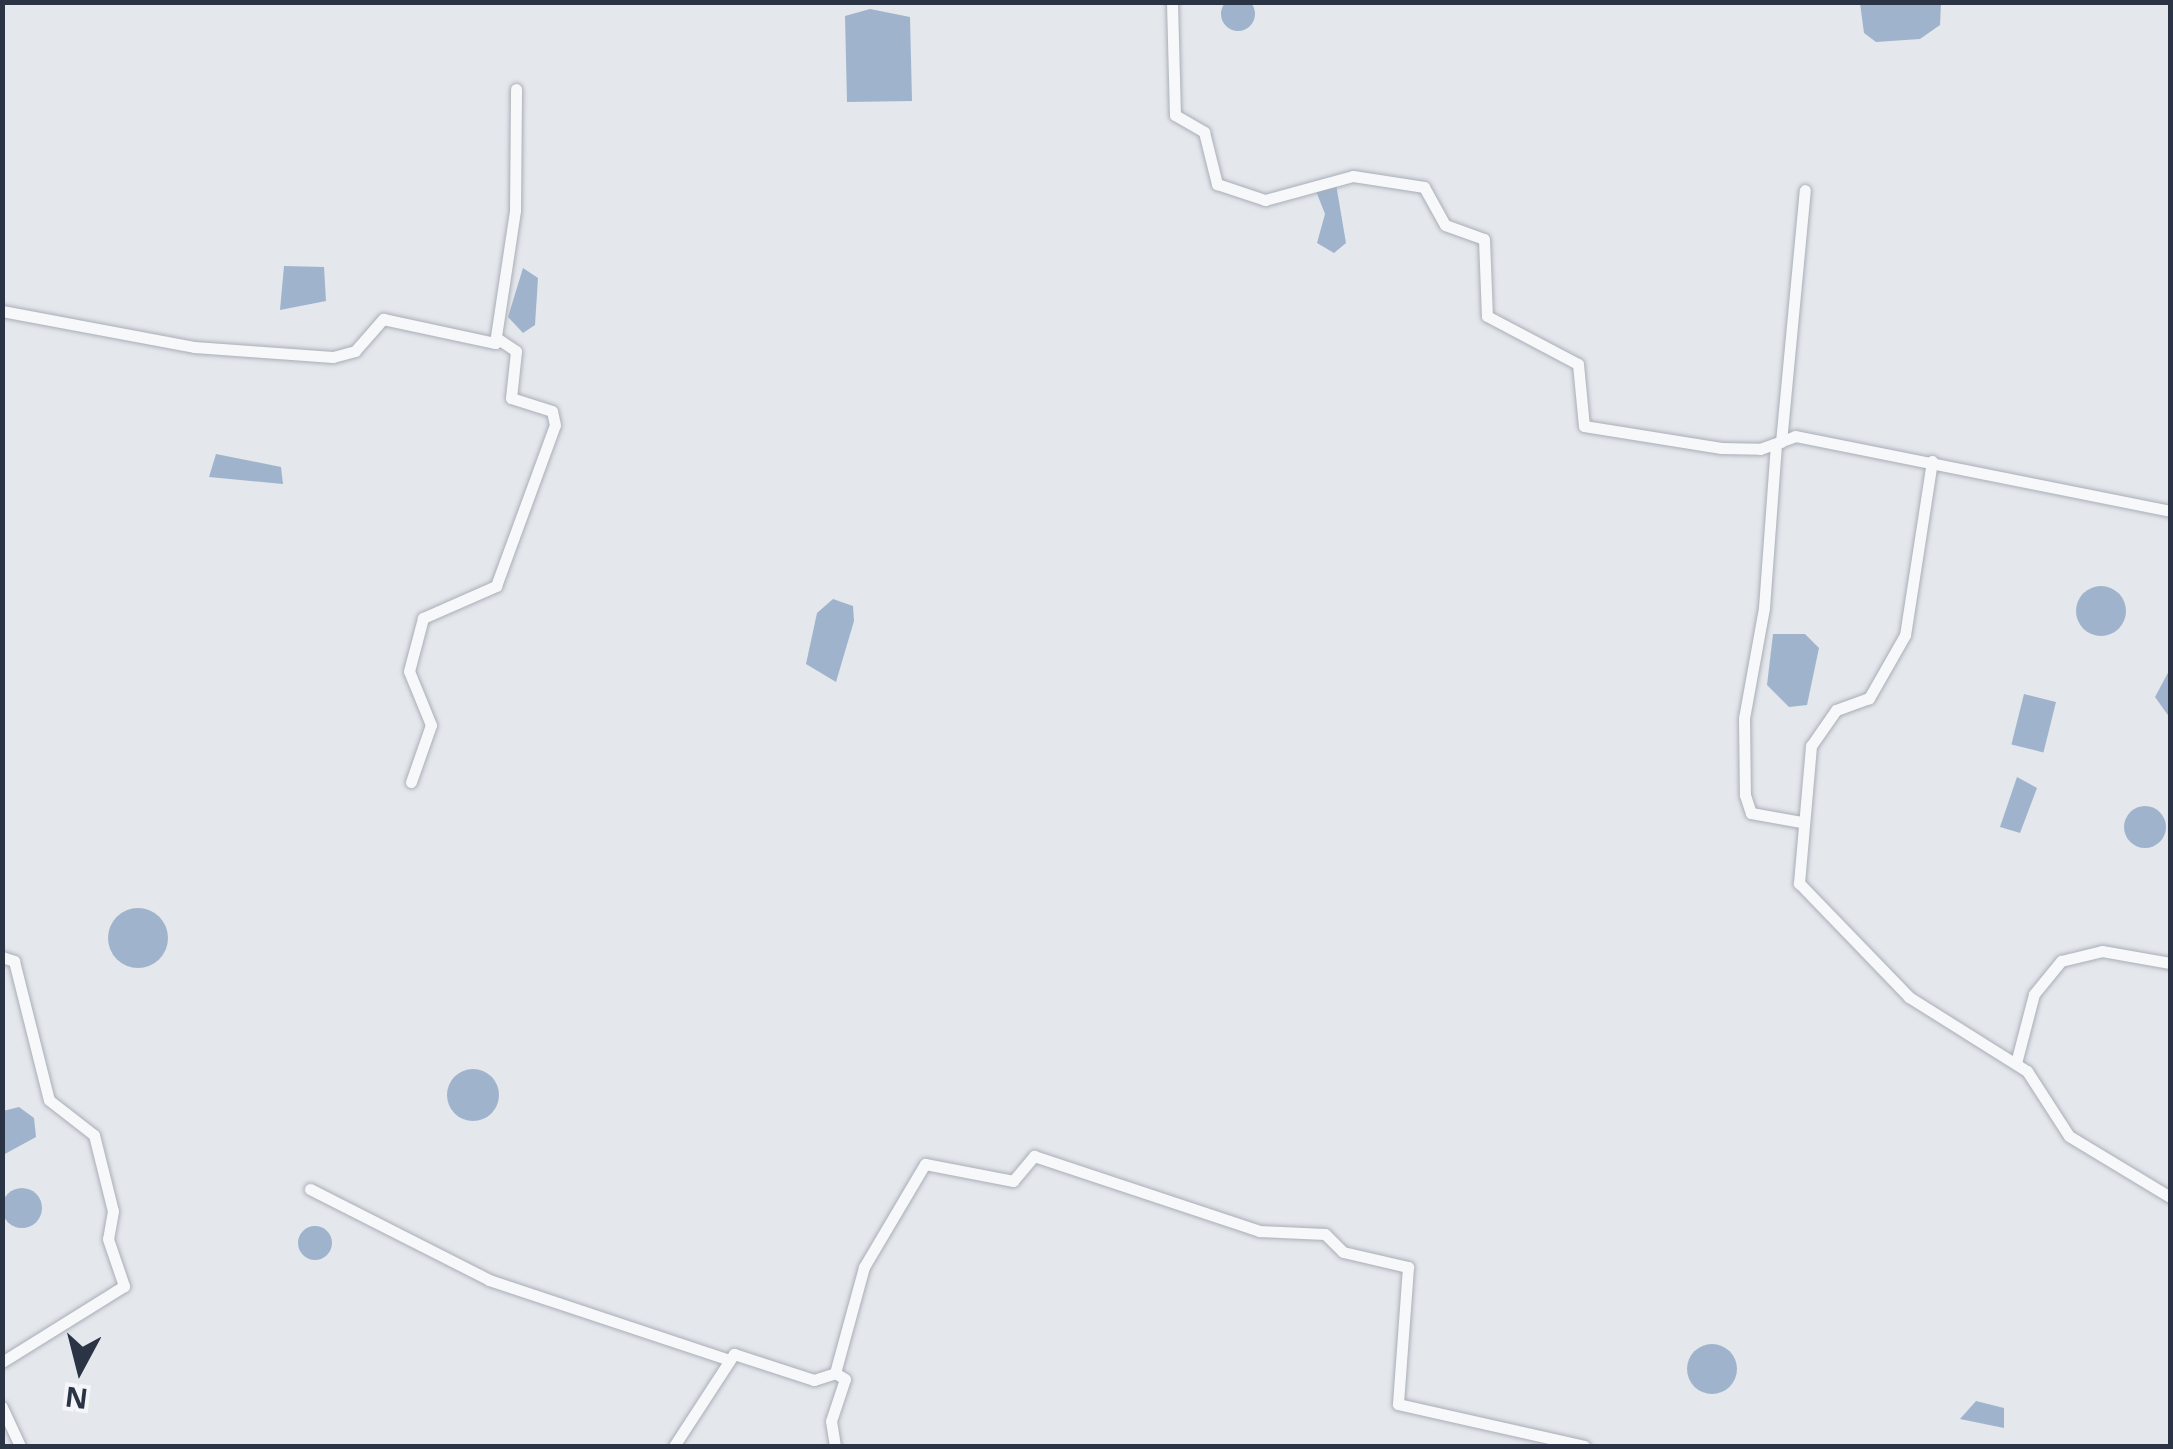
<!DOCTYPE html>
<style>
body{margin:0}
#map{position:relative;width:2173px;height:1449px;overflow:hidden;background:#e4e7ec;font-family:"Noto Sans",sans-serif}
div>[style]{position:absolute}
.water>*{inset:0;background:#9fb4cc;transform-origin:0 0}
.round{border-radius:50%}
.roads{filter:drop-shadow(0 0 2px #a9aeb7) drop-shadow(0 0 2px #a9aeb7)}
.minor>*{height:11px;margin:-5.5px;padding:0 5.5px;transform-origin:5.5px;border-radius:5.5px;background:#f7f8fa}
span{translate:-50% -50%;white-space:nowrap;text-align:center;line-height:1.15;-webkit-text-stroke:9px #f4f6f9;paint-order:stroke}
.frame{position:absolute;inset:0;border:5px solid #2b3445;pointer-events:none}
.north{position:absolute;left:30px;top:1319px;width:100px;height:100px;-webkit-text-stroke:8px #f4f6f9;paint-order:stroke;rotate:187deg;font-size:28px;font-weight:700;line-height:40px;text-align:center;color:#2b3445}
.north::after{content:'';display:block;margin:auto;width:35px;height:45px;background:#2b3445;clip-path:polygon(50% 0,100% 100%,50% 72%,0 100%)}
</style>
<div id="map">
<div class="water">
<i class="round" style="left:1221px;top:-3px;width:34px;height:34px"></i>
<i style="clip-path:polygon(1860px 3px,1941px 3px,1940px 25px,1920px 39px,1876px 42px,1864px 33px)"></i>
<i style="clip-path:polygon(870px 9px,910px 17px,912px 101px,847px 102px,845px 16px)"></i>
<i style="clip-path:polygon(1336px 184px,1346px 243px,1334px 253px,1317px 243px,1325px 214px,1316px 191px)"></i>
<i style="clip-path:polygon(284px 266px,324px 267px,326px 301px,280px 310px)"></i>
<i style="clip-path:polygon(523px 268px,538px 278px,535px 325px,523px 333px,508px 317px)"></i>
<i style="clip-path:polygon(216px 454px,281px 467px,283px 484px,209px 477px)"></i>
<i class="round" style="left:2076px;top:586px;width:50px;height:50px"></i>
<i style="clip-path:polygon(833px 599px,853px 606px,854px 621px,836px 682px,806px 664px,817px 613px)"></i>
<i style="clip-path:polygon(1773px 634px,1805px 634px,1819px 648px,1807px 705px,1789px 707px,1767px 685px)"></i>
<i style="clip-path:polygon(2170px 669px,2170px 718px,2155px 697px)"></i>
<i style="left:2024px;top:694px;width:33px;height:52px;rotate:14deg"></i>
<i style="clip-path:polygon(2017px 777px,2037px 788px,2020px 833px,2000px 827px)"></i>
<i class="round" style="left:2124px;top:806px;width:42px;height:42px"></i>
<i class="round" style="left:108px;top:908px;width:60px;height:60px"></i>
<i class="round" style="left:447px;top:1069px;width:52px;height:52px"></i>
<i style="clip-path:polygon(19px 1107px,34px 1118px,36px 1137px,3px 1155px,3px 1111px)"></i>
<i class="round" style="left:2px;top:1188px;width:40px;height:40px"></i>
<i class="round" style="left:298px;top:1226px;width:34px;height:34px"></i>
<i class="round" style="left:1687px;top:1344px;width:50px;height:50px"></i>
<i style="clip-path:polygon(1976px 1401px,2004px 1408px,2004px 1428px,1960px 1419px)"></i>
</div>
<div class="roads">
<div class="minor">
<i style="left:1172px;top:2px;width:113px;rotate:88.5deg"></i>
<i style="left:1175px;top:115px;width:34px;rotate:30deg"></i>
<i style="left:1204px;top:132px;width:54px;rotate:76deg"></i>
<i style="left:1217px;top:184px;width:51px;rotate:18.4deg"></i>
<i style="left:1265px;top:200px;width:91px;rotate:-15.3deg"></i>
<i style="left:1353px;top:176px;width:72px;rotate:8.8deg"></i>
<i style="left:1424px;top:187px;width:43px;rotate:61.1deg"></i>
<i style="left:1445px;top:225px;width:41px;rotate:19.7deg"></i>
<i style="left:1484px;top:239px;width:77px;rotate:87.8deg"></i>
<i style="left:1487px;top:316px;width:103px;rotate:27.8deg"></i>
<i style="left:1578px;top:364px;width:62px;rotate:84.5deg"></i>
<i style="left:1584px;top:426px;width:139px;rotate:9.1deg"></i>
<i style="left:1721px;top:448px;width:39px;rotate:1deg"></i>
<i style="left:1760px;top:449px;width:37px;rotate:-20deg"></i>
<i style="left:1795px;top:436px;width:382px;rotate:11.3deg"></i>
<i style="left:2px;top:311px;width:195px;rotate:10.6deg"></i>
<i style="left:194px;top:347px;width:139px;rotate:4.1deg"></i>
<i style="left:333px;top:357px;width:23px;rotate:-15deg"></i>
<i style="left:355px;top:351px;width:43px;rotate:-48.8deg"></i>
<i style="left:383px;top:319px;width:115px;rotate:12.1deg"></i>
<i style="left:495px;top:343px;width:134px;rotate:-81.4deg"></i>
<i style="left:515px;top:210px;width:121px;rotate:-89.5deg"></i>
<i style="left:1781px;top:442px;width:253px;rotate:-84.6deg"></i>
<i style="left:1776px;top:444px;width:164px;rotate:94.2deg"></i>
<i style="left:1764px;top:608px;width:112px;rotate:100.3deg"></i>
<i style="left:1744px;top:718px;width:77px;rotate:89.3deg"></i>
<i style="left:1745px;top:795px;width:19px;rotate:72deg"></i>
<i style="left:1751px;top:813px;width:51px;rotate:10.2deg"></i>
<i style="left:1932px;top:461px;width:176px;rotate:98.8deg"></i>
<i style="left:1905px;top:635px;width:73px;rotate:119.7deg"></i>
<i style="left:1869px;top:698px;width:35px;rotate:160deg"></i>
<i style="left:1836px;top:710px;width:44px;rotate:124.8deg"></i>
<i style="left:1811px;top:746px;width:138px;rotate:95deg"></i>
<i style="left:1799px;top:883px;width:158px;rotate:46deg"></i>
<i style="left:1909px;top:997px;width:139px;rotate:32.1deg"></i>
<i style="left:2027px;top:1071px;width:77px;rotate:57.1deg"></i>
<i style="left:2069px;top:1136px;width:118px;rotate:31.1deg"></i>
<i style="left:411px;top:782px;width:60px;rotate:-70.7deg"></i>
<i style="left:431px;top:725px;width:58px;rotate:-112.2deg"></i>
<i style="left:409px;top:671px;width:55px;rotate:-75.2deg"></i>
<i style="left:423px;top:618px;width:80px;rotate:-23.7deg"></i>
<i style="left:496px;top:586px;width:171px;rotate:-69.9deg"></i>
<i style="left:555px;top:425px;width:14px;rotate:-102deg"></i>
<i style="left:552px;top:411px;width:43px;rotate:-162.4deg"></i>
<i style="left:511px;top:398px;width:47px;rotate:-83.9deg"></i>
<i style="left:516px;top:351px;width:22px;rotate:-146deg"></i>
<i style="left:2px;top:957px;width:13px;rotate:18deg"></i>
<i style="left:14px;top:961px;width:143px;rotate:75.9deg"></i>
<i style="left:49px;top:1100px;width:57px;rotate:37.9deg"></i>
<i style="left:94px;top:1135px;width:78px;rotate:76deg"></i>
<i style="left:113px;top:1211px;width:28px;rotate:100deg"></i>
<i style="left:108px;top:1239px;width:50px;rotate:71.2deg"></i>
<i style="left:124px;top:1286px;width:144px;rotate:148.1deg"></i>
<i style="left:2016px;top:1063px;width:71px;rotate:-75.4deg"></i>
<i style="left:2034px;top:994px;width:43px;rotate:-50.7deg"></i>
<i style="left:2061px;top:961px;width:42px;rotate:-13.7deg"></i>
<i style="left:2102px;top:951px;width:69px;rotate:10deg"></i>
<i style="left:310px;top:1189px;width:201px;rotate:26.9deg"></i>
<i style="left:489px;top:1280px;width:250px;rotate:18.4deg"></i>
<i style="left:2px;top:1407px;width:43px;rotate:65.2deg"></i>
<i style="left:674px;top:1446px;width:110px;rotate:-56.9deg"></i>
<i style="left:734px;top:1354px;width:84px;rotate:18deg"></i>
<i style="left:814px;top:1380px;width:22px;rotate:-18deg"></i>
<i style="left:835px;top:1373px;width:110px;rotate:-74.7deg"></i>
<i style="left:864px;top:1267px;width:120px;rotate:-59.4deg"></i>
<i style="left:925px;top:1164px;width:90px;rotate:10.9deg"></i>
<i style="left:1013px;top:1181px;width:33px;rotate:-50deg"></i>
<i style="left:1034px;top:1156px;width:237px;rotate:18.4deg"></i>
<i style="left:1259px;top:1231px;width:66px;rotate:2.6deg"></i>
<i style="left:1325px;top:1234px;width:25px;rotate:45deg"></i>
<i style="left:1343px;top:1252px;width:67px;rotate:13deg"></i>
<i style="left:1408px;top:1267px;width:137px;rotate:94.2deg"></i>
<i style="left:1398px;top:1404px;width:191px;rotate:12.7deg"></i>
<i style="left:835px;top:1446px;width:25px;rotate:-99deg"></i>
<i style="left:831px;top:1421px;width:44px;rotate:-71.6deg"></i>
<i style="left:845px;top:1379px;width:12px;rotate:-149deg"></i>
</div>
</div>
<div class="frame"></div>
<div class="north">N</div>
</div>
